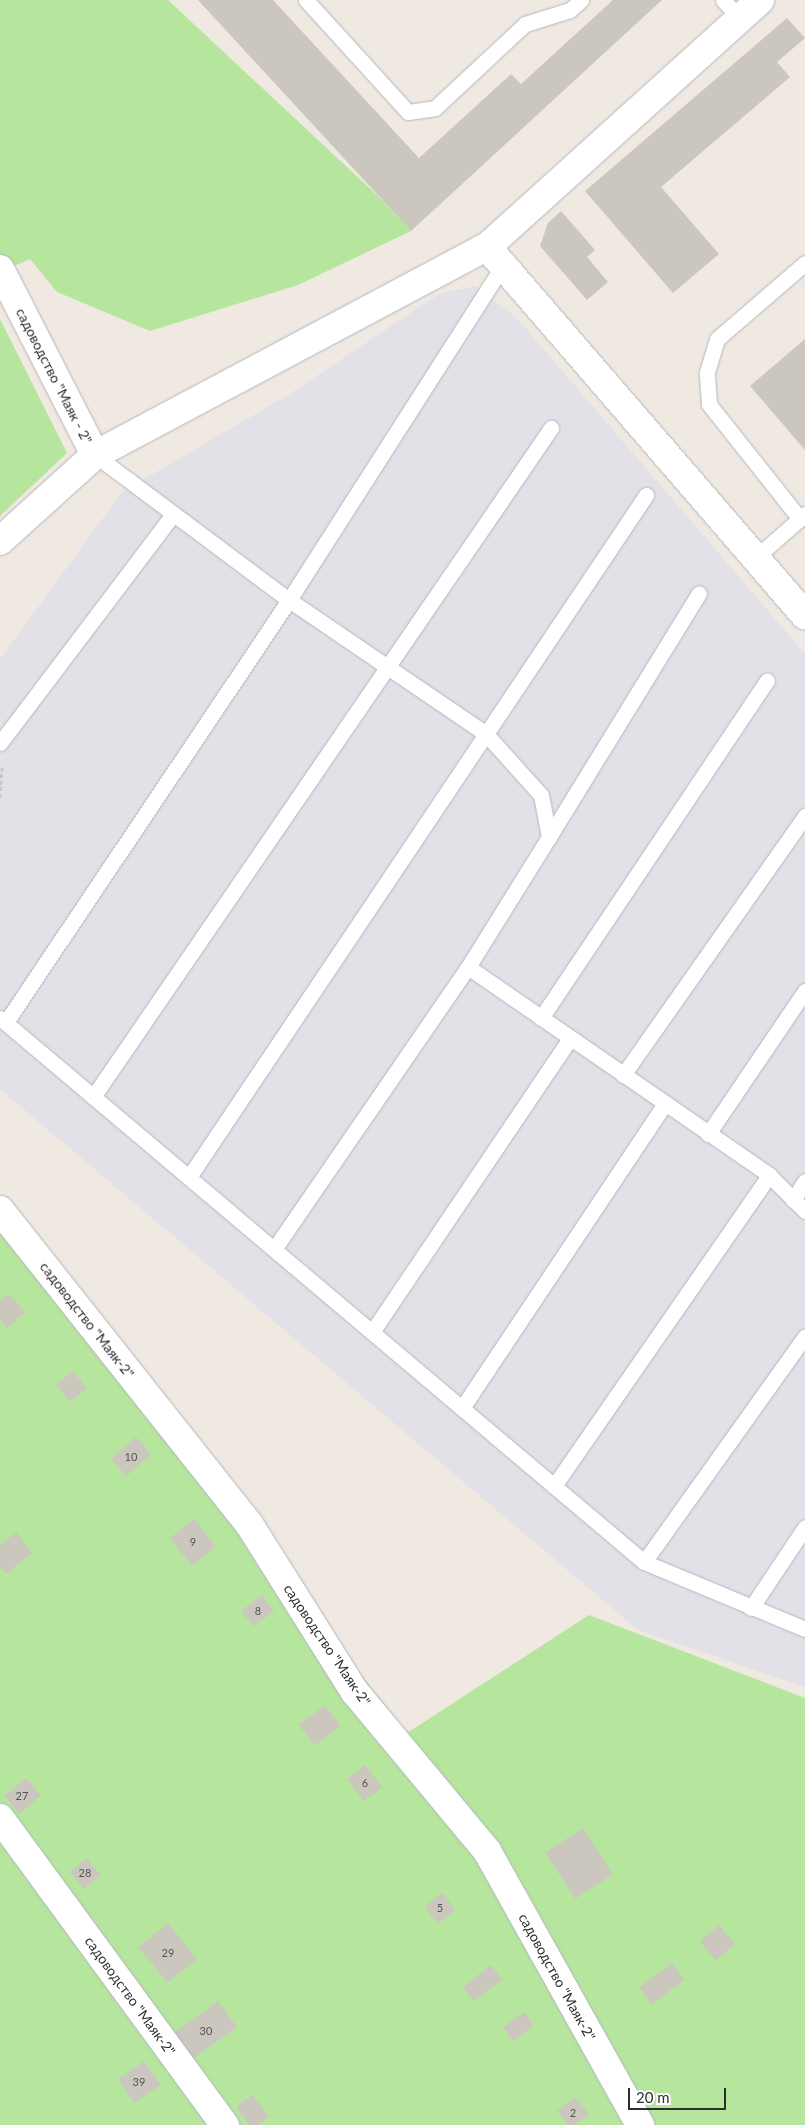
<!DOCTYPE html>
<meta charset="utf-8">
<style>
body{margin:0}
#map{position:relative;width:805px;height:2125px;overflow:hidden;background:#efe9e1;font-family:Lato,sans-serif}
div>[style]{position:absolute}
.industrial>*{inset:0;background:#e3e1e8}
.green>*{inset:0;background:#b6e59e}
.building>*{inset:0;background:#cbc7bf;transform-origin:0 0}
.path>*{height:3px;margin-top:-1.5px;transform-origin:0;background:repeating-linear-gradient(90deg,#c9c9c9 0 4px,transparent 0 6.5px)}
.roads{filter:drop-shadow(0 0 1px #b4b7c1) drop-shadow(0 0 1px #b4b7c1)}
.service>*{height:15px;margin:-7.5px;padding:0 7.5px;transform-origin:7.5px;border-radius:7.5px;background:#fff}
.minor>*{height:28px;margin:-14px;padding:0 14px;transform-origin:14px;border-radius:14px;background:#fff}
span{translate:-50% -50%;white-space:nowrap;text-align:center;line-height:1.15;-webkit-text-stroke:5px #fff;paint-order:stroke}
.number-label{font-size:11px;color:#555452}
.number-label span{-webkit-text-stroke-width:0}
.street-label{font-size:14px;color:#2e2e2e}
.scale{position:absolute;left:628px;top:2088px;width:98px;height:22px;box-sizing:border-box;border:2px solid #2e2e2e;border-top:0;padding-left:6px;font-size:15px;line-height:18px;white-space:nowrap;color:#2e2e2e;-webkit-text-stroke:4px #fff;paint-order:stroke}
</style>
<div id="map">
<div class="industrial">
<i style="clip-path:polygon(475px 286px,516px 317px,805px 654px,805px 1687px,638px 1630px,0 1089px,0 659px,122px 492px,288px 395px,439px 294px)"></i>
</div>
<div class="green">
<i style="clip-path:polygon(0 0,168px 0,378px 196px,411px 231px,298px 285px,150px 331px,57px 292px,30px 259px,0 272px)"></i>
<i style="clip-path:polygon(0 319px,67px 453px,0 516px)"></i>
<i style="clip-path:polygon(0 1216px,407px 1733px,589px 1615px,805px 1698px,805px 2125px,0 2125px)"></i>
</div>
<div class="building">
<i style="clip-path:polygon(198px 0,273px 0,419px 158px,511px 74px,521px 84px,613px 0,662px 0,411px 231px)"></i>
<i style="clip-path:polygon(787px 18px,805px 38px,777px 62px,790px 77px,661px 187px,719px 254px,673px 293px,585px 191px)"></i>
<i style="clip-path:polygon(561px 211px,595px 250px,587px 257px,608px 282px,587px 300px,540px 246px,548px 223px)"></i>
<i style="clip-path:polygon(805px 339px,805px 450px,750px 386px)"></i>
<i style="clip-path:polygon(9px 1294px,25px 1312px,7px 1328px,0 1319px,0 1301px)"></i>
<i style="left:73px;top:1371px;width:22px;height:22px;rotate:51deg"></i>
<i style="left:136px;top:1437px;width:23px;height:33px;rotate:49deg"></i>
<i style="left:194px;top:1519px;width:35px;height:31px;rotate:51deg"></i>
<i style="clip-path:polygon(16px 1532px,32px 1553px,6px 1574px,0 1567px,0 1545px)"></i>
<i style="left:262px;top:1595px;width:20px;height:26px;rotate:53deg"></i>
<i style="left:325px;top:1705px;width:26px;height:33px;rotate:53deg"></i>
<i style="left:365px;top:1765px;width:28px;height:23px;rotate:52deg"></i>
<i style="left:26px;top:1778px;width:23px;height:28px;rotate:50deg"></i>
<i style="left:583px;top:1828px;width:55px;height:45px;rotate:57deg"></i>
<i style="left:87px;top:1858px;width:22px;height:22px;rotate:51deg"></i>
<i style="left:443px;top:1893px;width:21px;height:23px;rotate:53deg"></i>
<i style="left:168px;top:1923px;width:46px;height:38px;rotate:51deg"></i>
<i style="left:719px;top:1925px;width:25px;height:25px;rotate:50deg"></i>
<i style="left:672px;top:1963px;width:21px;height:41px;rotate:53deg"></i>
<i style="left:491px;top:1965px;width:18px;height:36px;rotate:52deg"></i>
<i style="left:218px;top:2001px;width:32px;height:55px;rotate:54deg"></i>
<i style="left:524px;top:2012px;width:17px;height:26px;rotate:54deg"></i>
<i style="left:144px;top:2061px;width:29px;height:32px;rotate:55deg"></i>
<i style="clip-path:polygon(252px 2095px,269px 2117px,259px 2125px,249px 2125px,236px 2107px)"></i>
<i style="clip-path:polygon(575px 2097px,589px 2114px,574px 2125px,568px 2125px,557px 2111px)"></i>
</div>
<div class="path">
<i style="left:0;top:797px;width:31px;rotate:-86deg"></i>
</div>
<div class="roads">
<div class="service">
<i style="left:306px;top:0;width:151px;rotate:47.7deg"></i>
<i style="left:408px;top:112px;width:27px;rotate:-8deg"></i>
<i style="left:435px;top:108px;width:123px;rotate:-43deg"></i>
<i style="left:525px;top:24px;width:47px;rotate:-17.3deg"></i>
<i style="left:570px;top:10px;width:15px;rotate:-42deg"></i>
<i style="left:723px;top:0;width:25px;rotate:47deg"></i>
<i style="left:95px;top:455px;width:242px;rotate:36.8deg"></i>
<i style="left:289px;top:600px;width:238px;rotate:34.2deg"></i>
<i style="left:486px;top:734px;width:82px;rotate:48deg"></i>
<i style="left:541px;top:795px;width:43px;rotate:79.2deg"></i>
<i style="left:549px;top:837px;width:153px;rotate:121.9deg"></i>
<i style="left:468px;top:967px;width:342px;rotate:124.5deg"></i>
<i style="left:800px;top:519px;width:147px;rotate:-128.4deg"></i>
<i style="left:709px;top:404px;width:32px;rotate:-94deg"></i>
<i style="left:707px;top:372px;width:34px;rotate:-73deg"></i>
<i style="left:717px;top:339px;width:116px;rotate:-40.8deg"></i>
<i style="left:755px;top:558px;width:67px;rotate:-41.3deg"></i>
<i style="left:0;top:743px;width:287px;rotate:-52.9deg"></i>
<i style="left:549px;top:837px;width:286px;rotate:-58.4deg"></i>
<i style="left:468px;top:967px;width:366px;rotate:34.6deg"></i>
<i style="left:769px;top:1175px;width:51px;rotate:45deg"></i>
<i style="left:0;top:1018px;width:843px;rotate:40.19deg"></i>
<i style="left:644px;top:1562px;width:174px;rotate:22.6deg"></i>
<i style="left:541px;top:1018px;width:406px;rotate:-56.2deg"></i>
<i style="left:6px;top:1022px;width:508px;rotate:-56.15deg"></i>
<i style="left:289px;top:600px;width:398px;rotate:-57.4deg"></i>
<i style="left:623px;top:1075px;width:317px;rotate:-54.9deg"></i>
<i style="left:93px;top:1097px;width:811px;rotate:-55.6deg"></i>
<i style="left:708px;top:1134px;width:173px;rotate:-55.9deg"></i>
<i style="left:189px;top:1177px;width:821px;rotate:-56.17deg"></i>
<i style="left:793px;top:1200px;width:22px;rotate:-58deg"></i>
<i style="left:372px;top:1332px;width:354px;rotate:-56deg"></i>
<i style="left:462px;top:1408px;width:366px;rotate:-56.3deg"></i>
<i style="left:554px;top:1486px;width:378px;rotate:-55.3deg"></i>
<i style="left:644px;top:1562px;width:277px;rotate:-54.5deg"></i>
<i style="left:751px;top:1608px;width:97px;rotate:-56.3deg"></i>
</div>
<div class="minor">
<i style="left:487px;top:247px;width:487px;rotate:49.2deg"></i>
<i style="left:0;top:269px;width:209px;rotate:62.9deg"></i>
<i style="left:0;top:541px;width:128px;rotate:-42.2deg"></i>
<i style="left:95px;top:455px;width:444px;rotate:-28deg"></i>
<i style="left:487px;top:247px;width:368px;rotate:-42.1deg"></i>
<i style="left:0;top:1210px;width:401px;rotate:51.6deg"></i>
<i style="left:249px;top:1524px;width:199px;rotate:57.8deg"></i>
<i style="left:355px;top:1692px;width:207px;rotate:50.3deg"></i>
<i style="left:487px;top:1851px;width:314px;rotate:60.8deg"></i>
<i style="left:0;top:1818px;width:381px;rotate:53.8deg"></i>
</div>
</div>
<div class="number-label">
<span style="left:131px;top:1457px">10</span>
<span style="left:193px;top:1542px">9</span>
<span style="left:258px;top:1611px">8</span>
<span style="left:365px;top:1783px">6</span>
<span style="left:22px;top:1796px">27</span>
<span style="left:85px;top:1873px">28</span>
<span style="left:440px;top:1908px">5</span>
<span style="left:168px;top:1953px">29</span>
<span style="left:206px;top:2031px">30</span>
<span style="left:139px;top:2082px">39</span>
<span style="left:573px;top:2113px">2</span>
</div>
<div class="street-label">
<span style="left:54px;top:376px;rotate:63deg">садоводство "Маяк - 2"</span>
<span style="left:87px;top:1320px;rotate:52deg">садоводство "Маяк-2"</span>
<span style="left:327px;top:1645px;rotate:56deg">садоводство "Маяк-2"</span>
<span style="left:557px;top:1977px;rotate:61deg">садоводство "Маяк-2"</span>
<span style="left:130px;top:1996px;rotate:54deg">садоводство "Маяк-2"</span>
</div>
<div class="scale">20 m</div>
</div>
